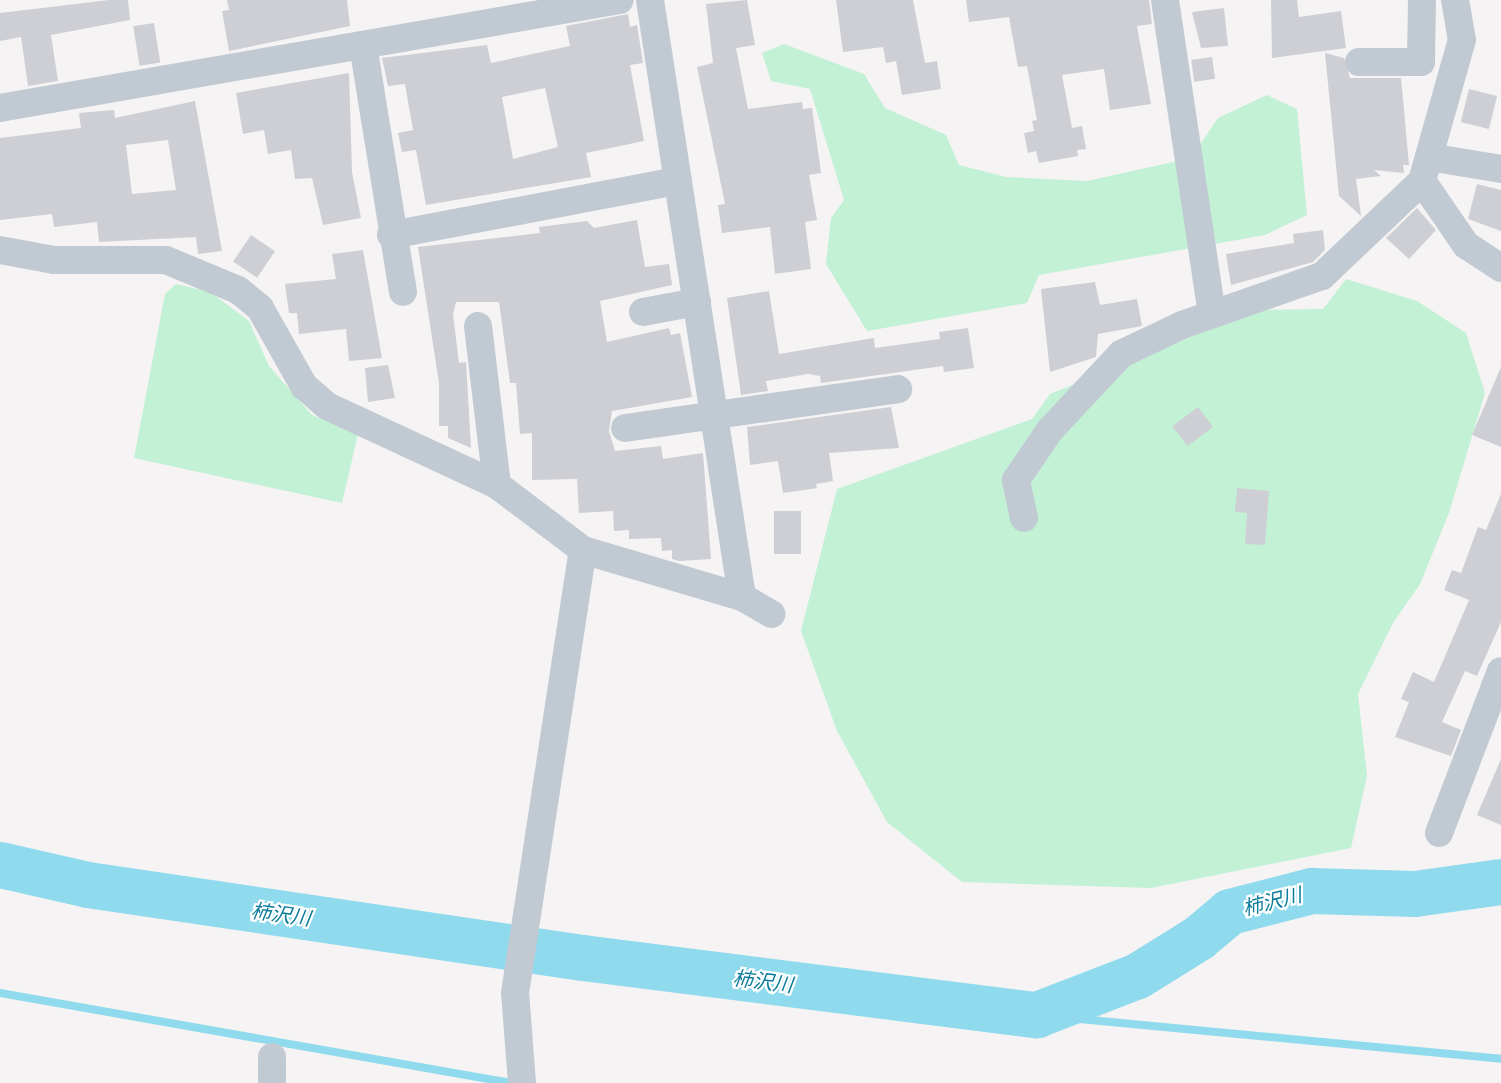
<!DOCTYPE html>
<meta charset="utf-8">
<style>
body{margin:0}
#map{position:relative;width:1501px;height:1083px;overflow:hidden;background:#f5f3f3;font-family:"Titillium Web","Noto Sans JP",sans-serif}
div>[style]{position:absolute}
.green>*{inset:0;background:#c3f1d5}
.stream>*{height:8px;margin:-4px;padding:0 4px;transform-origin:4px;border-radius:4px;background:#90daee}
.river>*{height:46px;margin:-23px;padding:0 23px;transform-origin:23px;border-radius:23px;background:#90daee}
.building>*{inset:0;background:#cdcfd5;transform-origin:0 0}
.minor>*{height:28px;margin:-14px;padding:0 14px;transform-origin:14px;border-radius:14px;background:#c1cad2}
span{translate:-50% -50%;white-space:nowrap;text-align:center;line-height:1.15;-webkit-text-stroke:4.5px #fff;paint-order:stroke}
.water-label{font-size:20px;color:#0c7c9b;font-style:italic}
</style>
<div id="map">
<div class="green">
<i style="clip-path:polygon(784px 44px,864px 74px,885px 108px,946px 135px,959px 165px,1006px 177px,1087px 181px,1191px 158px,1218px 118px,1267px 95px,1297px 109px,1307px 215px,1265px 235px,1039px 275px,1027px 303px,867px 331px,826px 264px,831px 218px,844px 200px,810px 89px,771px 81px,762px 53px)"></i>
<i style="clip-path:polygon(1346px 279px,1417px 301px,1466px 333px,1485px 393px,1449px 513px,1420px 584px,1393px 623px,1358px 694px,1367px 776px,1351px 848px,1151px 888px,962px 882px,887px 822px,837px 731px,801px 631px,837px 489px,1032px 419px,1050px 394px,1258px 310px,1323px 309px)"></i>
<i style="clip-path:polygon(176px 284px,210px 292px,249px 321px,269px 366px,312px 415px,358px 434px,342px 503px,134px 458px,165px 294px)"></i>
</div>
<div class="stream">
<i style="left:0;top:993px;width:519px;rotate:9.99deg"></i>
<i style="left:1037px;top:1015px;width:466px;rotate:5.4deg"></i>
</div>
<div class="river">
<i style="left:0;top:865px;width:90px;rotate:12.8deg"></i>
<i style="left:88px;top:885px;width:500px;rotate:8.39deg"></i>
<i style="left:583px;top:958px;width:458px;rotate:7.2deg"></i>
<i style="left:1037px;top:1015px;width:108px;rotate:-21.1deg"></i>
<i style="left:1138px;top:976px;width:72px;rotate:-31.9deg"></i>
<i style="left:1199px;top:938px;width:40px;rotate:-40deg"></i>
<i style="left:1230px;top:912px;width:85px;rotate:-14.4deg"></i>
<i style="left:1312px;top:891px;width:103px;rotate:1.7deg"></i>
<i style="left:1415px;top:894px;width:87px;rotate:-7.9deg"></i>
</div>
<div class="building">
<i style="clip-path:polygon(109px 0,128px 0,130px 20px,51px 35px,58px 81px,28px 86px,21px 37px,0 41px,0 13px)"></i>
<i style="clip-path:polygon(227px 0,347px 0,350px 26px,229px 51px,222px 11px,229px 10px)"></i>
<i style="clip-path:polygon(747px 0,755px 45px,736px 48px,748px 109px,802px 102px,803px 109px,812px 108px,821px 173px,809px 175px,817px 220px,805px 222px,811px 269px,775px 274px,770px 227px,722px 233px,718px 205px,725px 204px,697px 67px,713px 63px,706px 4px)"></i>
<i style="clip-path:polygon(836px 0,913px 0,925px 63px,937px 61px,941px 89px,902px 95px,896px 61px,886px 63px,883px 47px,843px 52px)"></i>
<i style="clip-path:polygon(966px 0,1149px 0,1152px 24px,1137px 26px,1151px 104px,1110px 110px,1104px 69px,1062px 75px,1072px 128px,1082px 126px,1086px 149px,1077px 150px,1078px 156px,1039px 163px,1036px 151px,1028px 153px,1024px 133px,1034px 131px,1032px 121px,1037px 120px,1027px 66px,1018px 67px,1009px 17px,969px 22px)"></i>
<i style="clip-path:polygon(1271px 0,1297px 0,1299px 17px,1341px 11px,1346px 48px,1272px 58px)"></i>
<i style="clip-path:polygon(1224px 8px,1228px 46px,1201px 48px,1192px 12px)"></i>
<i style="clip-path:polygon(evenodd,628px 14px,630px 27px,637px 25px,643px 63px,630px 65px,644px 141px,586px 153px,591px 177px,426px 205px,416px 150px,402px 152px,398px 133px,413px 130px,405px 84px,388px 86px,382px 58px,487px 45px,491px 63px,570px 46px,566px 26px,628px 14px,545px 88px,558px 147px,513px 159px,502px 97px,545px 88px)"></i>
<i style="left:154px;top:23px;width:40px;height:21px;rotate:81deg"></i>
<i style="clip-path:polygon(1325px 53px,1344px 58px,1350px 78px,1401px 78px,1409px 165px,1403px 165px,1404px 173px,1374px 170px,1381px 176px,1356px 179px,1361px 216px,1339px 196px)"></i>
<i style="left:1212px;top:57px;width:22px;height:21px;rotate:82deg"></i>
<i style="clip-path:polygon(349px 73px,352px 172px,361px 218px,323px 225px,312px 178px,295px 179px,291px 150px,268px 154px,264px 130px,243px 134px,236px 93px)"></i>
<i style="left:1469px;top:89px;width:29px;height:34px;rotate:14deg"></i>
<i style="clip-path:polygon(evenodd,195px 101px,222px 251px,198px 254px,196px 237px,99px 242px,97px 222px,54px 227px,52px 214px,0 220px,0 138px,81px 128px,79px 113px,114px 110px,115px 118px,195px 101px,168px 140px,176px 190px,132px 194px,126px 145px,168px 140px)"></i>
<i style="clip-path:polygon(1477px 184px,1501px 190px,1501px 231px,1468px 219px)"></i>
<i style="clip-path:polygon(1417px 208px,1436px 230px,1409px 259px,1386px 238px)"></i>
<i style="clip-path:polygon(637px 220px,645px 267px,669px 264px,672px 285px,600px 301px,607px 342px,669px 328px,671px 335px,680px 333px,692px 397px,612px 411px,609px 431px,615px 451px,661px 446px,663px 459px,703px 453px,711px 559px,679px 561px,672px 559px,672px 550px,662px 551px,661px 538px,629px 539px,629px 530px,614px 531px,613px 511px,579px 513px,577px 479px,532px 480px,532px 433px,520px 434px,516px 383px,510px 383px,499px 302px,456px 302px,453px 314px,459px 363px,466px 362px,471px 448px,448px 438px,448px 426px,439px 426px,439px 383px,418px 247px,540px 233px,539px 227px,587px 221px,594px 228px)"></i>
<i style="clip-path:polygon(1323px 230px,1325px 250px,1313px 262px,1231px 285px,1226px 254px,1294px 243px,1293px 234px)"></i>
<i style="left:251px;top:235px;width:29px;height:32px;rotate:34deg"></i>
<i style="clip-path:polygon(363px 250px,382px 358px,349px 361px,346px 329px,299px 334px,297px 313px,289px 313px,285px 284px,336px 279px,332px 254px)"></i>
<i style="clip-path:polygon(1095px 282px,1100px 305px,1137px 299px,1142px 326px,1098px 334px,1096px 357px,1050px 372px,1041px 289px)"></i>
<i style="clip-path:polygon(769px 291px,779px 354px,874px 338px,875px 348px,940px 339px,939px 332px,968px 328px,974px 368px,944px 372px,943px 366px,821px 383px,820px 376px,808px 374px,766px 381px,768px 391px,741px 395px,727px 298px)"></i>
<i style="clip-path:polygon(388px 365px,395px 398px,368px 402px,365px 368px)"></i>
<i style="clip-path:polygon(1501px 367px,1501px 447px,1472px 435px)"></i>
<i style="clip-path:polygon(891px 407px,899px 448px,829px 453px,833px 481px,816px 484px,817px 488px,783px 493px,778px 461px,750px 465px,747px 427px)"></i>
<i style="left:1198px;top:407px;width:25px;height:32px;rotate:53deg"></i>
<i style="clip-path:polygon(1237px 488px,1269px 491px,1265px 545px,1245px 544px,1247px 513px,1235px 512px)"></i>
<i style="clip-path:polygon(1501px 494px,1501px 622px,1477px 676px,1465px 671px,1442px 722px,1461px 730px,1451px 756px,1395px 737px,1409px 702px,1401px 699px,1413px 672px,1434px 682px,1469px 600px,1444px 590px,1452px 570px,1461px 573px,1478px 527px,1486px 530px)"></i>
<i style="left:774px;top:511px;width:27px;height:43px"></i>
<i style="clip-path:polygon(1501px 759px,1501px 825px,1477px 815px)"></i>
</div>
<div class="minor">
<i style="left:650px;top:0;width:604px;rotate:81.24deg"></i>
<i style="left:1165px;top:0;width:318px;rotate:81.5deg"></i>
<i style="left:363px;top:45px;width:250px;rotate:80.8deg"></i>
<i style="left:1359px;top:62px;width:62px"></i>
<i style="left:1421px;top:62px;width:62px;rotate:-89.1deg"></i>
<i style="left:0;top:108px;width:629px;rotate:-9.88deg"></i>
<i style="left:1429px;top:157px;width:73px;rotate:9.5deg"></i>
<i style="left:1422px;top:181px;width:78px;rotate:55.5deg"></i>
<i style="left:1466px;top:245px;width:42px;rotate:33.3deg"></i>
<i style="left:391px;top:235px;width:292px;rotate:-10.7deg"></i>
<i style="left:0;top:250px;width:55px;rotate:10.5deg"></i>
<i style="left:54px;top:260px;width:112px"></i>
<i style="left:166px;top:260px;width:78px;rotate:22.6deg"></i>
<i style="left:238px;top:290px;width:28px;rotate:39deg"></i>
<i style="left:260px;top:308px;width:90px;rotate:60.6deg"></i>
<i style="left:304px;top:386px;width:30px;rotate:41deg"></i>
<i style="left:327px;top:406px;width:187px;rotate:24.9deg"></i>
<i style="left:497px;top:485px;width:108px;rotate:37.1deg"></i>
<i style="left:583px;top:550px;width:166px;rotate:16.5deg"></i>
<i style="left:742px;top:597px;width:34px;rotate:30deg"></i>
<i style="left:643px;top:312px;width:55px;rotate:-10.5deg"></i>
<i style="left:478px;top:326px;width:160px;rotate:83.2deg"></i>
<i style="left:625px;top:428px;width:276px;rotate:-8.1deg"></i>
<i style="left:1024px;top:518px;width:39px;rotate:-102deg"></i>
<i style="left:1016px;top:480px;width:60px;rotate:-55.8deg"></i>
<i style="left:1050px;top:430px;width:104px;rotate:-46.9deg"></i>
<i style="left:1121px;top:354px;width:68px;rotate:-25.4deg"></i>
<i style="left:1182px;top:325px;width:148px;rotate:-19.3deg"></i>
<i style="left:1322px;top:276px;width:138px;rotate:-43.5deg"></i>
<i style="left:1422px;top:181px;width:147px;rotate:-74.2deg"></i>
<i style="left:1462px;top:40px;width:41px;rotate:-99.9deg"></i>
<i style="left:1439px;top:833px;width:173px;rotate:-69.1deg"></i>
<i style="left:272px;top:1057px;width:26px;rotate:90deg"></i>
<i style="left:522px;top:1083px;width:90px;rotate:-94.4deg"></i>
<i style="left:515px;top:993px;width:448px;rotate:-81.3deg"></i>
</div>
<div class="water-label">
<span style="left:1272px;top:901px;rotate:-14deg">柿沢川</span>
<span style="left:281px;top:914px;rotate:8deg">柿沢川</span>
<span style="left:763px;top:981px;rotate:7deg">柿沢川</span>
</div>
</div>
